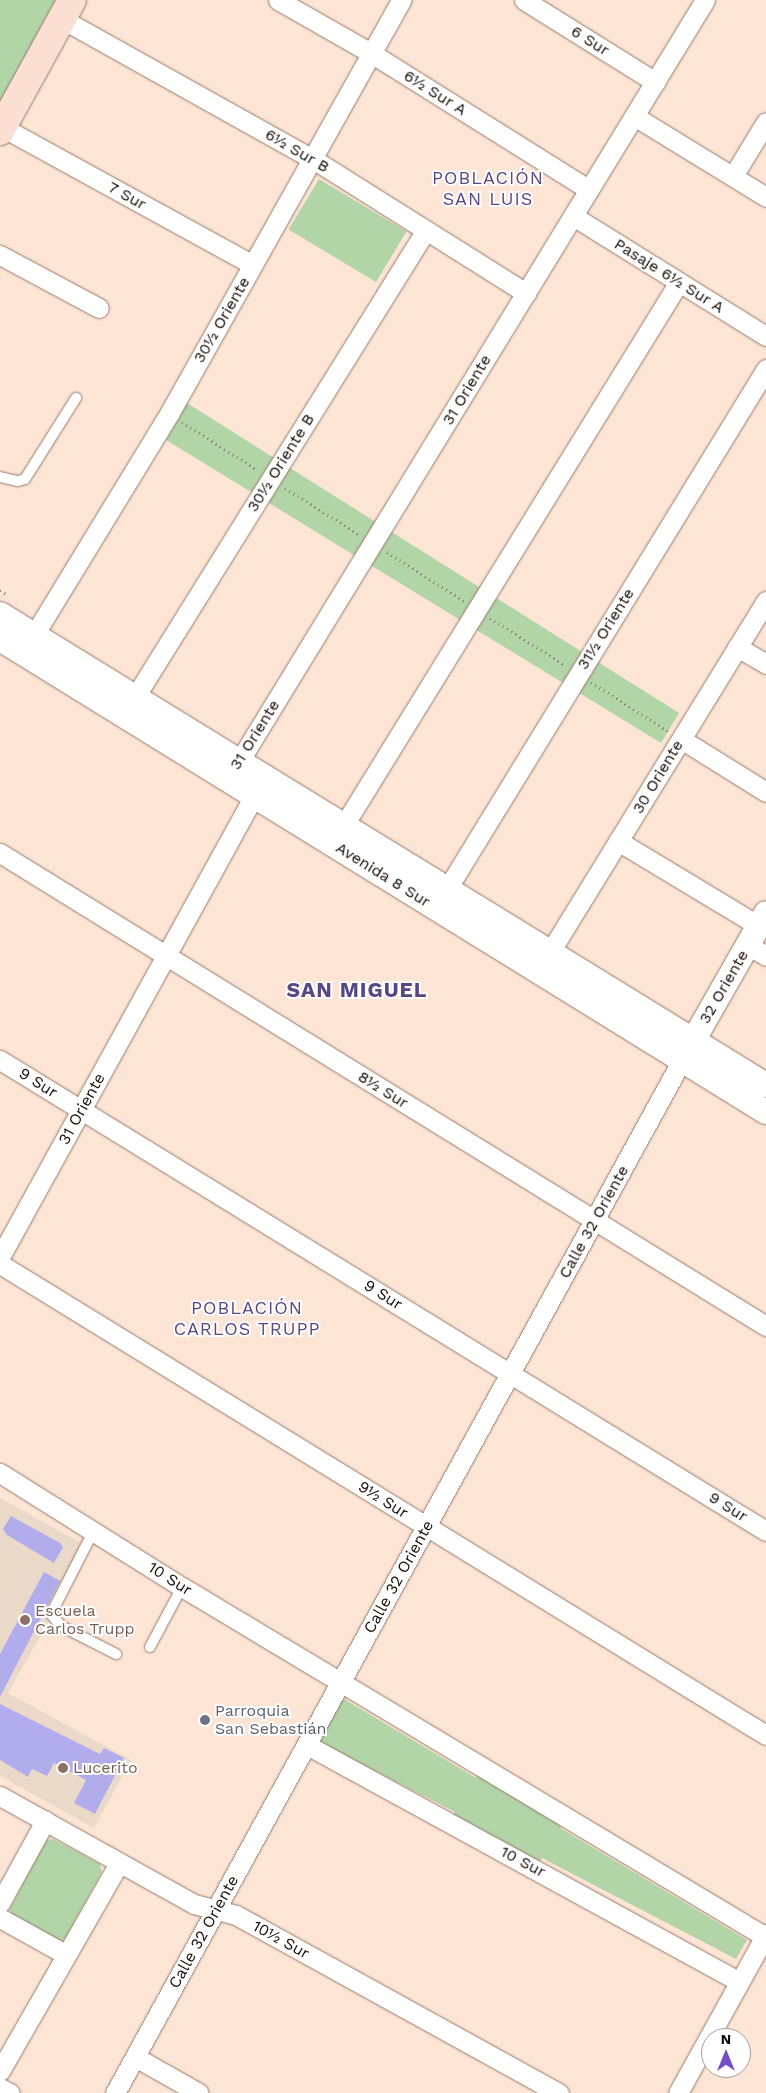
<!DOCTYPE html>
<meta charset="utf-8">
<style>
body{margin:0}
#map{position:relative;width:766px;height:2093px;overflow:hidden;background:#fde5d5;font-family:"Work Sans",sans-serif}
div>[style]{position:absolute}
.education>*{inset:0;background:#ead9c8}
.green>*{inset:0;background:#b2d5a8;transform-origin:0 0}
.building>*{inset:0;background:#b1adec}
.path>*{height:3px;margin-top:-1.5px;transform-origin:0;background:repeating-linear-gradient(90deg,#907e73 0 1px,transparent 0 5px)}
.roads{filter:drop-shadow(0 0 1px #967b6a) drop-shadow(0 0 1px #967b6a)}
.service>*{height:10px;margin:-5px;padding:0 5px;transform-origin:5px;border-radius:5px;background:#fff}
.minor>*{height:19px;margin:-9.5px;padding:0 9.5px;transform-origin:9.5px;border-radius:9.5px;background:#fff}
.tertiary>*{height:24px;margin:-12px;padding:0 12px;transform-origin:12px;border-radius:12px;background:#fff}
.secondary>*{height:28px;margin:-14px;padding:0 14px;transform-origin:14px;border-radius:14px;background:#fadfd2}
.dots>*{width:14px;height:14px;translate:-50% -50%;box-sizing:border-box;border:2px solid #fff;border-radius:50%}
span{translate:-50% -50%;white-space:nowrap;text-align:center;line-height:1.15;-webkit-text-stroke:4px #fff;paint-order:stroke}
.street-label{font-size:16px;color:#170d07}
.education-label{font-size:16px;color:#785e54}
.left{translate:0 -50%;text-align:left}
.worship-label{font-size:16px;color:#5b616d}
.neighbourhood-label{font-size:18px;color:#574785;letter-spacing:1px}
.district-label{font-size:21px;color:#574785;font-weight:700;letter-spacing:1px}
.north{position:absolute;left:701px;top:2028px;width:50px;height:50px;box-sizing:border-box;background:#fff;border:1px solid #a29e9c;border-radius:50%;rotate:0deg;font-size:14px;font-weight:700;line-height:20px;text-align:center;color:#170d07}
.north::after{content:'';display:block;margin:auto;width:18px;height:22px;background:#744ec8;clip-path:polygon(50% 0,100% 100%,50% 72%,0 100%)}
</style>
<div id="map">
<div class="education">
<i style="clip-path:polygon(0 1498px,90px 1548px,8px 1693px,131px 1760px,94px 1828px,0 1776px)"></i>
</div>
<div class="green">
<i style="clip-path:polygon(0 0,61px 0,0 113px)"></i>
<i style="left:319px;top:179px;width:102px;height:59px;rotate:31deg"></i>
<i style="clip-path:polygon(187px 403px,679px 713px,661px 743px,166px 440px)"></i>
<i style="clip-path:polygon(337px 1695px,476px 1778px,480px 1771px,566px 1818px,560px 1828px,747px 1940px,736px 1959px,542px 1858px,535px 1868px,449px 1823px,455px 1812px,313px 1739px)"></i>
<i style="clip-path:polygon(53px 1839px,100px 1864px,102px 1872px,65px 1939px,58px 1941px,11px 1916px,10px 1909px,45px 1840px)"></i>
</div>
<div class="building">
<i style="clip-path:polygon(11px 1516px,60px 1543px,63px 1547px,54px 1563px,7px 1535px,3px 1529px)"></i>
<i style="clip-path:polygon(44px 1572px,60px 1581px,0 1697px,0 1654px)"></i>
<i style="clip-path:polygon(0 1704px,100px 1754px,104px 1748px,124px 1758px,95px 1814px,74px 1803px,86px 1780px,54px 1763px,47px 1776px,32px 1769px,28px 1777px,0 1760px)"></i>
</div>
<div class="path">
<i style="left:182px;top:422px;width:89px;rotate:32.6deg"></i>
<i style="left:285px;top:488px;width:89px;rotate:32.1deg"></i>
<i style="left:387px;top:552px;width:91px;rotate:32.5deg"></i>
<i style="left:0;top:590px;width:9px;rotate:32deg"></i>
<i style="left:490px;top:618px;width:89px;rotate:32.1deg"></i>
<i style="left:591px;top:682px;width:91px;rotate:32.5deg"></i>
</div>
<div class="roads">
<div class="service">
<i style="left:0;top:477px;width:18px;rotate:13deg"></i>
<i style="left:18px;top:481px;width:7px;rotate:-16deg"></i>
<i style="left:25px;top:479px;width:96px;rotate:-57.8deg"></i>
<i style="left:93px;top:1532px;width:92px;rotate:117.1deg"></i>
<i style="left:51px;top:1614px;width:16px;rotate:50deg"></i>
<i style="left:61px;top:1626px;width:62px;rotate:27deg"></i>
<i style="left:150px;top:1647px;width:68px;rotate:-61.9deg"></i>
</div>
<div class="minor">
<i style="left:278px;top:0;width:107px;rotate:29.7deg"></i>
<i style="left:371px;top:53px;width:257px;rotate:32.1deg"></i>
<i style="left:524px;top:0;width:155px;rotate:32deg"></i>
<i style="left:62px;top:19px;width:287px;rotate:29.2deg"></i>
<i style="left:313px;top:159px;width:252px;rotate:32.2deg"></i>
<i style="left:634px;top:116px;width:155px;rotate:31.5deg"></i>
<i style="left:2px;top:127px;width:286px;rotate:28.8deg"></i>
<i style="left:733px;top:176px;width:63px;rotate:-58.6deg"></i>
<i style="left:573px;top:216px;width:227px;rotate:31.9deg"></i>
<i style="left:0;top:255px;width:112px;rotate:28.2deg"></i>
<i style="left:34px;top:635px;width:259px;rotate:-58.6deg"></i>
<i style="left:169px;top:414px;width:475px;rotate:-60.7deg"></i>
<i style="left:737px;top:647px;width:34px;rotate:30deg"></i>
<i style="left:135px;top:697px;width:550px;rotate:-58.07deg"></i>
<i style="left:681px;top:739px;width:100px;rotate:31.9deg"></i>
<i style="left:232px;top:773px;width:906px;rotate:-58.54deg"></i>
<i style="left:344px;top:825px;width:638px;rotate:-58.33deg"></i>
<i style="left:618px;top:841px;width:165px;rotate:31.1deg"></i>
<i style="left:0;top:853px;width:900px;rotate:31.7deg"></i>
<i style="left:447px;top:889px;width:610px;rotate:-58.47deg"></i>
<i style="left:748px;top:945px;width:21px;rotate:31deg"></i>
<i style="left:550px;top:952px;width:412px;rotate:-58.4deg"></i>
<i style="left:0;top:1060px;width:899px;rotate:31.59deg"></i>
<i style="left:0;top:1257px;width:539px;rotate:-61.15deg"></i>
<i style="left:0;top:1264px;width:899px;rotate:31.59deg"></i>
<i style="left:0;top:1473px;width:215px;rotate:32.1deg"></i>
<i style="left:182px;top:1587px;width:679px;rotate:30.95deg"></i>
<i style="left:307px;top:1745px;width:493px;rotate:28.7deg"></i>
<i style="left:0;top:1796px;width:222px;rotate:29.1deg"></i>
<i style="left:194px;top:1904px;width:43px;rotate:14.7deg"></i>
<i style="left:236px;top:1915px;width:369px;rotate:28.9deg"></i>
<i style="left:0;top:1903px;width:94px;rotate:-61.2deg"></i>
<i style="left:0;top:1918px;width:74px;rotate:29deg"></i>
<i style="left:135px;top:2057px;width:73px;rotate:29.4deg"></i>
<i style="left:0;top:2071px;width:240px;rotate:-60.2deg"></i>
<i style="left:0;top:2088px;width:11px;rotate:27deg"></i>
<i style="left:115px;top:2093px;width:1178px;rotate:-61.24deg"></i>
<i style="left:678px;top:2093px;width:182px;rotate:-61deg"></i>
</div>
<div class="tertiary">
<i style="left:0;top:614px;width:899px;rotate:31.59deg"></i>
<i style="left:0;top:639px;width:900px;rotate:31.7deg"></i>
<i style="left:685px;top:1055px;width:163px;rotate:-60.3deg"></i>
</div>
<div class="secondary">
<i style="left:0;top:131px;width:149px;rotate:-61.2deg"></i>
</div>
</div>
<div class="dots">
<i style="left:25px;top:1620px;background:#8d6e63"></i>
<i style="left:205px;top:1720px;background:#6b7280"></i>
<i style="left:63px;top:1768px;background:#8d6e63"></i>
</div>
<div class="street-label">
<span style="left:590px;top:41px;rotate:32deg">6 Sur</span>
<span style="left:435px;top:93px;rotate:32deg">6½ Sur A</span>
<span style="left:297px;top:151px;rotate:30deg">6½ Sur B</span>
<span style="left:127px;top:196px;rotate:29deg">7 Sur</span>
<span style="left:669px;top:276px;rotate:32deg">Pasaje 6½ Sur A</span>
<span style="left:222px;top:320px;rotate:-60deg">30½ Oriente</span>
<span style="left:467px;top:390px;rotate:-59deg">31 Oriente</span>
<span style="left:281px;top:463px;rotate:-58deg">30½ Oriente B</span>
<span style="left:606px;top:629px;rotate:-58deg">31½ Oriente</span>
<span style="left:255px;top:735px;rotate:-58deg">31 Oriente</span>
<span style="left:658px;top:777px;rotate:-59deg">30 Oriente</span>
<span style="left:383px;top:875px;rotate:32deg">Avenida 8 Sur</span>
<span style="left:724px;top:987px;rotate:-60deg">32 Oriente</span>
<span style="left:38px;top:1083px;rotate:32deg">9 Sur</span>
<span style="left:383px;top:1090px;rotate:32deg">8½ Sur</span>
<span style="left:82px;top:1109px;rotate:-61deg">31 Oriente</span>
<span style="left:594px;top:1222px;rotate:-61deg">Calle 32 Oriente</span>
<span style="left:383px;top:1295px;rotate:32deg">9 Sur</span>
<span style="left:383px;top:1500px;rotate:32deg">9½ Sur</span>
<span style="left:728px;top:1507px;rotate:32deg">9 Sur</span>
<span style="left:399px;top:1577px;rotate:-61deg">Calle 32 Oriente</span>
<span style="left:170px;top:1579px;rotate:32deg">10 Sur</span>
<span style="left:523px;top:1862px;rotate:28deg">10 Sur</span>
<span style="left:204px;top:1932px;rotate:-61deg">Calle 32 Oriente</span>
<span style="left:281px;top:1940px;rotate:29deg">10½ Sur</span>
</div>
<div class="education-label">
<span class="left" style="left:35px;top:1620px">Escuela<br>Carlos Trupp</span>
<span class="left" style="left:73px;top:1768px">Lucerito</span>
</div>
<div class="worship-label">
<span class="left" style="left:215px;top:1720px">Parroquia<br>San Sebastián</span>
</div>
<div class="neighbourhood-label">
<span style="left:488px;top:189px">POBLACIÓN<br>SAN LUIS</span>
<span style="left:247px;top:1319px">POBLACIÓN<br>CARLOS TRUPP</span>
</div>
<div class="district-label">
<span style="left:357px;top:990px">SAN MIGUEL</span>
</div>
<div class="north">N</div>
</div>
